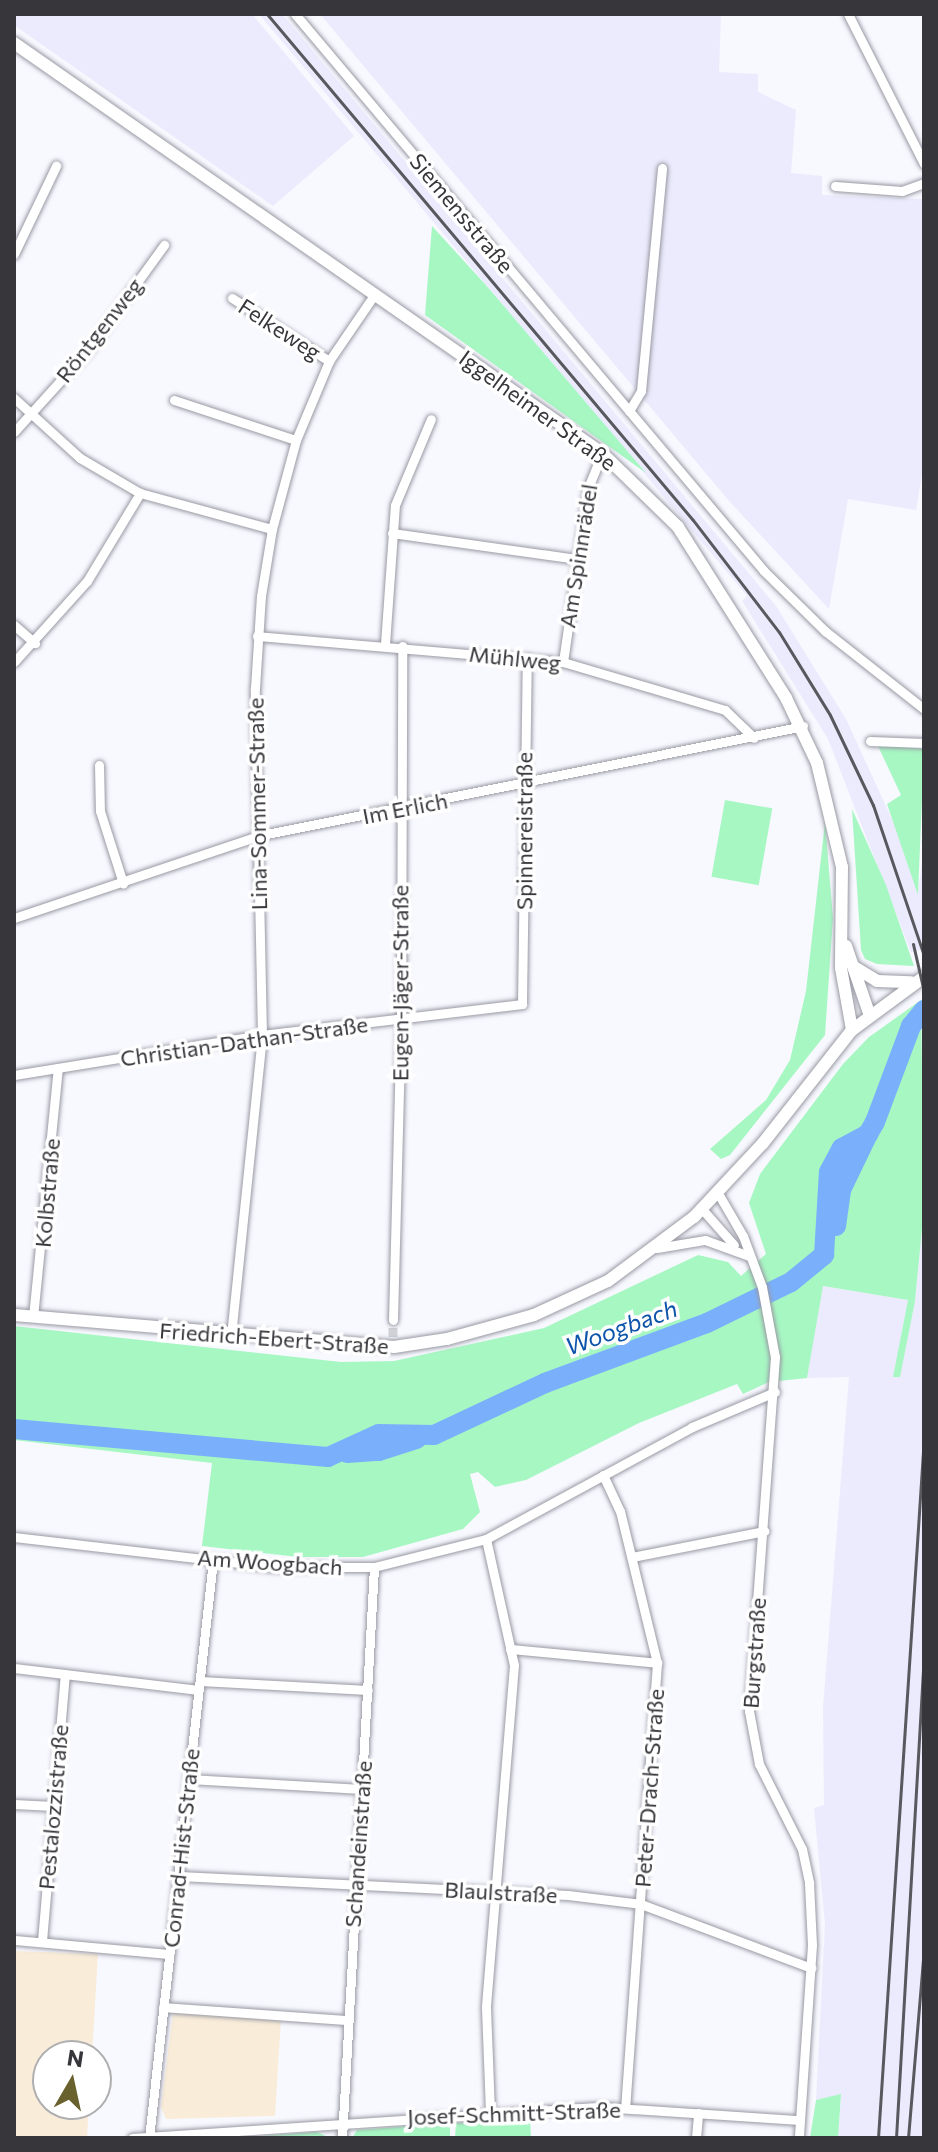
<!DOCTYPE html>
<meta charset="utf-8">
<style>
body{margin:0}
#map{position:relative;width:938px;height:2152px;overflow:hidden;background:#f8f8ff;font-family:Commissioner,sans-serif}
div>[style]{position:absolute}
.built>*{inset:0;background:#ebebfd}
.education>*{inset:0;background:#f9edd9}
.green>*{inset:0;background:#a7f7c3;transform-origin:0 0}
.river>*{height:20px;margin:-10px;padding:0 10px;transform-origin:10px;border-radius:10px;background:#7ab0fb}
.street-tunnel>*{height:9px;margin-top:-4.5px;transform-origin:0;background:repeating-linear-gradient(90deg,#d1d1d8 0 9px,transparent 0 13.5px)}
.roads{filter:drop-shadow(0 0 2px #9999a4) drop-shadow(0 0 2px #9999a4)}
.street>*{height:9px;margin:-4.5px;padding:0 4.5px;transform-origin:4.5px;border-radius:4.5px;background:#fff}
.secondary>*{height:12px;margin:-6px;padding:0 6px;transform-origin:6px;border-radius:6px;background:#fff}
.rail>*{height:3px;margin:-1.5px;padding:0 1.5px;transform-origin:1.5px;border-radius:1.5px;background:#58585e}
span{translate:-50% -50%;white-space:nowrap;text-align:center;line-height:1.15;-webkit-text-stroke:7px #fff;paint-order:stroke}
.street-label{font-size:22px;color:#36363b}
.water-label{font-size:24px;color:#0e54aa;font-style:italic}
.frame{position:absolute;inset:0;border:16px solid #36363b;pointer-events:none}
.north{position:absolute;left:32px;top:2040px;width:80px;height:80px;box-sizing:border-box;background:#fff;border:2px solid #afafb1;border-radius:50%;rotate:9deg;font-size:22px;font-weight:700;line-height:32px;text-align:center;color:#36363b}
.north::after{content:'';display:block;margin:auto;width:28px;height:36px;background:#6a622e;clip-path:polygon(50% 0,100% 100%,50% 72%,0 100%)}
</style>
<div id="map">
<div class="built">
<i style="clip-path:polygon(14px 14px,252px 14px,354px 136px,273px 206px,21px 30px,14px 25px)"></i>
<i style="clip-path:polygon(259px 14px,282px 14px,776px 606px,846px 719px,907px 852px,918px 892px,924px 847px,924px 949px,911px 952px,828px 739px,742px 601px,747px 596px)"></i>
<i style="clip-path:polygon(320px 14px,721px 14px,719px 72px,758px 74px,758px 92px,796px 110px,791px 173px,822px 176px,822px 195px,924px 199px,924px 462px,916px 510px,848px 499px,829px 609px,730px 502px)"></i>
<i style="clip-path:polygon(924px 1208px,924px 2138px,838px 2138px,841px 2095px,816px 2100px,825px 1924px,814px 1808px,824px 1805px,823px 1708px,849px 1377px,807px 1378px,822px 1286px,908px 1300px,894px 1376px,915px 1301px)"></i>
</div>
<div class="education">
<i style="clip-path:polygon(14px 1951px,98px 1954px,92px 2056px,48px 2056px,48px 2104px,89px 2104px,87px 2138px,14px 2138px)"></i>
<i style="clip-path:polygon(173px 2013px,281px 2019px,275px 2116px,166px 2119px,161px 2107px)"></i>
</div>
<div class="green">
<i style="clip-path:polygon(432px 226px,485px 284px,646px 473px,425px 315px)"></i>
<i style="clip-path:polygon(877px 744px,924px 749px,918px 895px,887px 804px,901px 795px)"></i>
<i style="left:725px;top:800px;width:48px;height:78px;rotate:10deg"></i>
<i style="clip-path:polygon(852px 809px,886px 885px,914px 966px,877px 964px,865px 959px,861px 950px)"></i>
<i style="clip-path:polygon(825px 822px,833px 918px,825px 1035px,730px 1155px,721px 1159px,710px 1149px,766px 1100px,790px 1060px,806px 991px)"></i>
<i style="clip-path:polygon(921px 1000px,924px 1208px,915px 1301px,900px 1377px,893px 1377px,908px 1300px,823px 1286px,807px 1378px,769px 1382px,743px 1394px,737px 1384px,639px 1423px,526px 1480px,495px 1487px,478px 1472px,470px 1474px,480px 1512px,463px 1529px,363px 1557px,298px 1557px,202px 1546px,212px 1463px,14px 1440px,14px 1326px,341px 1362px,394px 1361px,544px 1328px,698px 1255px,728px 1262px,741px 1276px,766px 1254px,749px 1203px,760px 1174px,843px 1064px,869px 1037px)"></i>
<i style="clip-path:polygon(841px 2094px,838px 2138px,810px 2138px,816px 2100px)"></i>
<i style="clip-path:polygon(530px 2119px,531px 2138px,455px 2138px,456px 2123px)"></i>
<i style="clip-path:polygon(450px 2123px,450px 2138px,352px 2138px,357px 2130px)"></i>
<i style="clip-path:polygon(317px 2132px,330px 2138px,232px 2138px)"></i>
</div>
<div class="river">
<i style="left:836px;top:1226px;width:36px;rotate:-82deg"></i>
<i style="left:841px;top:1190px;width:62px;rotate:-64.3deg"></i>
<i style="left:14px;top:1429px;width:315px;rotate:5.1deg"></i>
<i style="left:328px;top:1457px;width:56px;rotate:-24.3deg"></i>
<i style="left:379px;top:1434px;width:55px;rotate:1deg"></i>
<i style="left:434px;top:1435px;width:123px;rotate:-25.1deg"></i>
<i style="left:545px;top:1383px;width:173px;rotate:-20.3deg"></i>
<i style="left:707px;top:1323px;width:93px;rotate:-26deg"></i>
<i style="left:791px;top:1282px;width:43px;rotate:-39.3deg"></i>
<i style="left:824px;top:1255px;width:83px;rotate:-86.6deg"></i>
<i style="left:829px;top:1172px;width:27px;rotate:-62deg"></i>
<i style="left:842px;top:1148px;width:30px;rotate:-28deg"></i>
<i style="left:868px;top:1134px;width:14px;rotate:-60deg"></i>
<i style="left:875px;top:1122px;width:103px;rotate:-69.4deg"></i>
<i style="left:911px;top:1026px;width:21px;rotate:-51deg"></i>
<i style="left:347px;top:1453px;width:32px;rotate:-4deg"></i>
<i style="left:379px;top:1451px;width:40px;rotate:-18deg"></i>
</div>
<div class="street-tunnel">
<i style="left:393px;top:1337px;width:17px;rotate:-90deg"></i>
</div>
<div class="roads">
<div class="street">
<i style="left:295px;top:14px;width:728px;rotate:49.9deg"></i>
<i style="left:764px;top:571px;width:86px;rotate:44.5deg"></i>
<i style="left:825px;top:631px;width:126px;rotate:38.2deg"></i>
<i style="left:848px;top:14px;width:168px;rotate:63.1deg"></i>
<i style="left:835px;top:186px;width:67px;rotate:4.3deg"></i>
<i style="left:902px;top:191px;width:23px;rotate:-20deg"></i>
<i style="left:14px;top:254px;width:98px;rotate:-64.5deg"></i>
<i style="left:232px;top:298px;width:116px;rotate:33deg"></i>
<i style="left:14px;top:398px;width:89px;rotate:42.3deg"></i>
<i style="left:80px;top:458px;width:69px;rotate:30.3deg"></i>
<i style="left:140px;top:493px;width:137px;rotate:15.3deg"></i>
<i style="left:174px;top:400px;width:128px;rotate:18.2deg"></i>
<i style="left:629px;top:411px;width:23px;rotate:-59deg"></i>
<i style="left:641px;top:391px;width:224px;rotate:-84.6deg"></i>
<i style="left:14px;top:432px;width:110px;rotate:-47.9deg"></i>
<i style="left:88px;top:350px;width:130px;rotate:-54.1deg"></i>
<i style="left:392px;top:533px;width:186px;rotate:8deg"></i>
<i style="left:14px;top:625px;width:28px;rotate:41deg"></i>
<i style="left:257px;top:636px;width:307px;rotate:4.9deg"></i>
<i style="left:563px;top:662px;width:169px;rotate:16.5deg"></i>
<i style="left:725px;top:710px;width:40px;rotate:44deg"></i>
<i style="left:385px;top:644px;width:139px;rotate:-85.9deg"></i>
<i style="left:395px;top:505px;width:93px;rotate:-67.3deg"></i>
<i style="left:14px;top:662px;width:109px;rotate:-48deg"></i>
<i style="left:87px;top:581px;width:103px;rotate:-58.9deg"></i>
<i style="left:563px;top:662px;width:176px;rotate:-81.8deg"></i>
<i style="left:588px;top:488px;width:38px;rotate:-68deg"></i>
<i style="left:870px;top:741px;width:54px;rotate:2.1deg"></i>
<i style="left:99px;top:765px;width:46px;rotate:88.8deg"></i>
<i style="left:100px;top:811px;width:76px;rotate:72.3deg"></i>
<i style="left:14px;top:918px;width:256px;rotate:-18.6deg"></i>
<i style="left:257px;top:836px;width:557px;rotate:-11.39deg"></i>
<i style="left:14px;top:1075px;width:251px;rotate:-9.2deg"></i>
<i style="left:262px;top:1035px;width:262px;rotate:-6.8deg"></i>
<i style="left:522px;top:1004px;width:346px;rotate:-89.2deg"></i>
<i style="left:719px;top:1195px;width:48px;rotate:59.7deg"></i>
<i style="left:743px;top:1236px;width:54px;rotate:69.6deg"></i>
<i style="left:762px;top:1287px;width:71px;rotate:79.5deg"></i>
<i style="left:775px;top:1357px;width:355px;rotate:94.2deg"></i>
<i style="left:749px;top:1711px;width:54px;rotate:79.3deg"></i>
<i style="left:759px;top:1764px;width:95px;rotate:63.2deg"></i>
<i style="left:802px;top:1849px;width:35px;rotate:78deg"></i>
<i style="left:809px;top:1883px;width:62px;rotate:87.2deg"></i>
<i style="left:812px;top:1945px;width:193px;rotate:93.9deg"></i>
<i style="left:702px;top:1209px;width:48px;rotate:48.4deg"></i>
<i style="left:657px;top:1248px;width:49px;rotate:-9.5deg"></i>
<i style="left:705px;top:1240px;width:47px;rotate:20deg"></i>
<i style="left:33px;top:1317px;width:250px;rotate:-84.3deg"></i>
<i style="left:393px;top:1320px;width:300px;rotate:-88.5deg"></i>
<i style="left:401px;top:1020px;width:374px;rotate:-89.8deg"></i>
<i style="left:231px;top:1336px;width:303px;rotate:-84.1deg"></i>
<i style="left:262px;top:1035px;width:347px;rotate:-91.2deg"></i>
<i style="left:255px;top:688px;width:92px;rotate:-86.3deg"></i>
<i style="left:261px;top:596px;width:68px;rotate:-80.7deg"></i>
<i style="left:272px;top:529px;width:92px;rotate:-74.9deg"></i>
<i style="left:296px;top:440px;width:86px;rotate:-67.3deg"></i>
<i style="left:329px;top:361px;width:80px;rotate:-55.7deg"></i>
<i style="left:603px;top:1475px;width:40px;rotate:65deg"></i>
<i style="left:620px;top:1511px;width:156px;rotate:76.3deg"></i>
<i style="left:657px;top:1663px;width:446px;rotate:94.1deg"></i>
<i style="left:14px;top:1537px;width:262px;rotate:6.6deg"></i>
<i style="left:274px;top:1567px;width:100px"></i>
<i style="left:374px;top:1567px;width:115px;rotate:-14deg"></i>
<i style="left:486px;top:1539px;width:234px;rotate:-28.5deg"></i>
<i style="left:692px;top:1427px;width:90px;rotate:-22.9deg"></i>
<i style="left:486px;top:1539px;width:129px;rotate:77.5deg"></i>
<i style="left:514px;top:1665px;width:344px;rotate:94.7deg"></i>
<i style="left:486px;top:2008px;width:104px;rotate:87.8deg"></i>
<i style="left:632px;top:1557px;width:135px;rotate:-11.1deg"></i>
<i style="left:510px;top:1649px;width:148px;rotate:5.4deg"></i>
<i style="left:14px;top:1668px;width:186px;rotate:6.8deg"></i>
<i style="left:200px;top:1681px;width:168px;rotate:3.1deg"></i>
<i style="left:189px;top:1779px;width:173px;rotate:3.3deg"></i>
<i style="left:14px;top:1804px;width:39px;rotate:3deg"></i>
<i style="left:179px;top:1876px;width:389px;rotate:2.8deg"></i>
<i style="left:568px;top:1895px;width:74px;rotate:7deg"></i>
<i style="left:641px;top:1904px;width:182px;rotate:20.6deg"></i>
<i style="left:14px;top:1940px;width:156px;rotate:5.2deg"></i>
<i style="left:42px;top:1941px;width:268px;rotate:-85.1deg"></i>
<i style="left:163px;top:2007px;width:182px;rotate:4.1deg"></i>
<i style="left:132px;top:2138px;width:471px;rotate:-3.8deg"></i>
<i style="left:602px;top:2107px;width:198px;rotate:3.8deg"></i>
<i style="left:149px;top:2138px;width:582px;rotate:-83.68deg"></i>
<i style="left:342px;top:2138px;width:572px;rotate:-86.79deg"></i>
<i style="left:696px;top:2138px;width:25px;rotate:-85deg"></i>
</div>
<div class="secondary">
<i style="left:14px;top:43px;width:717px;rotate:34.89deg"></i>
<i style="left:602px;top:453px;width:106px;rotate:44.2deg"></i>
<i style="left:678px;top:527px;width:202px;rotate:57.7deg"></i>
<i style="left:786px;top:698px;width:72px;rotate:64.5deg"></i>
<i style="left:817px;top:763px;width:107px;rotate:76.5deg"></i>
<i style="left:842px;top:867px;width:101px;rotate:90.6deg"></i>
<i style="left:841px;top:968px;width:63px;rotate:79.9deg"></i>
<i style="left:846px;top:946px;width:71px;rotate:71.1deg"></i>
<i style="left:854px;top:967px;width:27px;rotate:31deg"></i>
<i style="left:877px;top:981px;width:34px;rotate:2deg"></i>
<i style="left:14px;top:1315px;width:381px;rotate:4.8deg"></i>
<i style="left:394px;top:1347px;width:54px;rotate:-8.6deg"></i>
<i style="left:447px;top:1339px;width:90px;rotate:-15.4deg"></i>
<i style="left:534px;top:1315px;width:81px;rotate:-24.7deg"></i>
<i style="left:608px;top:1281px;width:107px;rotate:-36.7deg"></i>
<i style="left:694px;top:1217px;width:101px;rotate:-47deg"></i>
<i style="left:763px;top:1143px;width:144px;rotate:-51.8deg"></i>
<i style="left:852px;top:1030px;width:89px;rotate:-36.4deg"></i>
</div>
</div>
<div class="rail">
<i style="left:267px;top:14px;width:661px;rotate:49.91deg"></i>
<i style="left:693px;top:520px;width:141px;rotate:52.5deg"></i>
<i style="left:779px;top:632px;width:97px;rotate:58.4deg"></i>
<i style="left:830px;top:715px;width:100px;rotate:64.5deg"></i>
<i style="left:873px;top:805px;width:159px;rotate:71.3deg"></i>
<i style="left:913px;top:944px;width:49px;rotate:77.1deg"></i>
<i style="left:878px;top:2138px;width:704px;rotate:-86.25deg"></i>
<i style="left:896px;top:2138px;width:482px;rotate:-86.7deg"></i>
<i style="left:908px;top:2138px;width:192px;rotate:-85.2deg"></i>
</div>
<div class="street-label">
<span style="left:462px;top:213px;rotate:50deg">Siemensstraße</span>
<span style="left:280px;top:329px;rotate:33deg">Felkeweg</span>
<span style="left:99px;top:330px;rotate:-52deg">Röntgenweg</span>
<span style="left:538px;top:410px;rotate:36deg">Iggelheimer Straße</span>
<span style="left:578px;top:556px;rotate:-81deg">Am Spinnrädel</span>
<span style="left:515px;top:658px;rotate:6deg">Mühlweg</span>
<span style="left:257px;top:804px;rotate:-91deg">Lina-Sommer-Straße</span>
<span style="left:405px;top:808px;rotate:-11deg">Im Erlich</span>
<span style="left:524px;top:831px;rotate:-90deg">Spinnereistraße</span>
<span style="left:400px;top:983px;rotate:-90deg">Eugen-Jäger-Straße</span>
<span style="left:244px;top:1041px;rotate:-8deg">Christian-Dathan-Straße</span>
<span style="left:47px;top:1193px;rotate:-85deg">Kolbstraße</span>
<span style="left:274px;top:1338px;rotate:4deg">Friedrich-Ebert-Straße</span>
<span style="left:270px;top:1562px;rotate:4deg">Am Woogbach</span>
<span style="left:754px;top:1653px;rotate:-86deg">Burgstraße</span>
<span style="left:649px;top:1788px;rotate:-86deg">Peter-Drach-Straße</span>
<span style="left:53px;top:1807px;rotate:-85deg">Pestalozzistraße</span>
<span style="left:358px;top:1844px;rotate:-86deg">Schandeinstraße</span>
<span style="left:181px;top:1848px;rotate:-84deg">Conrad-Hist-Straße</span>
<span style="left:501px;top:1892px;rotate:3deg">Blaulstraße</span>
<span style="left:514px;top:2113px;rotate:-2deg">Josef-Schmitt-Straße</span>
</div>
<div class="water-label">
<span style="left:621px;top:1327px;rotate:-20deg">Woogbach</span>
</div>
<div class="frame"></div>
<div class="north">N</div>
</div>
